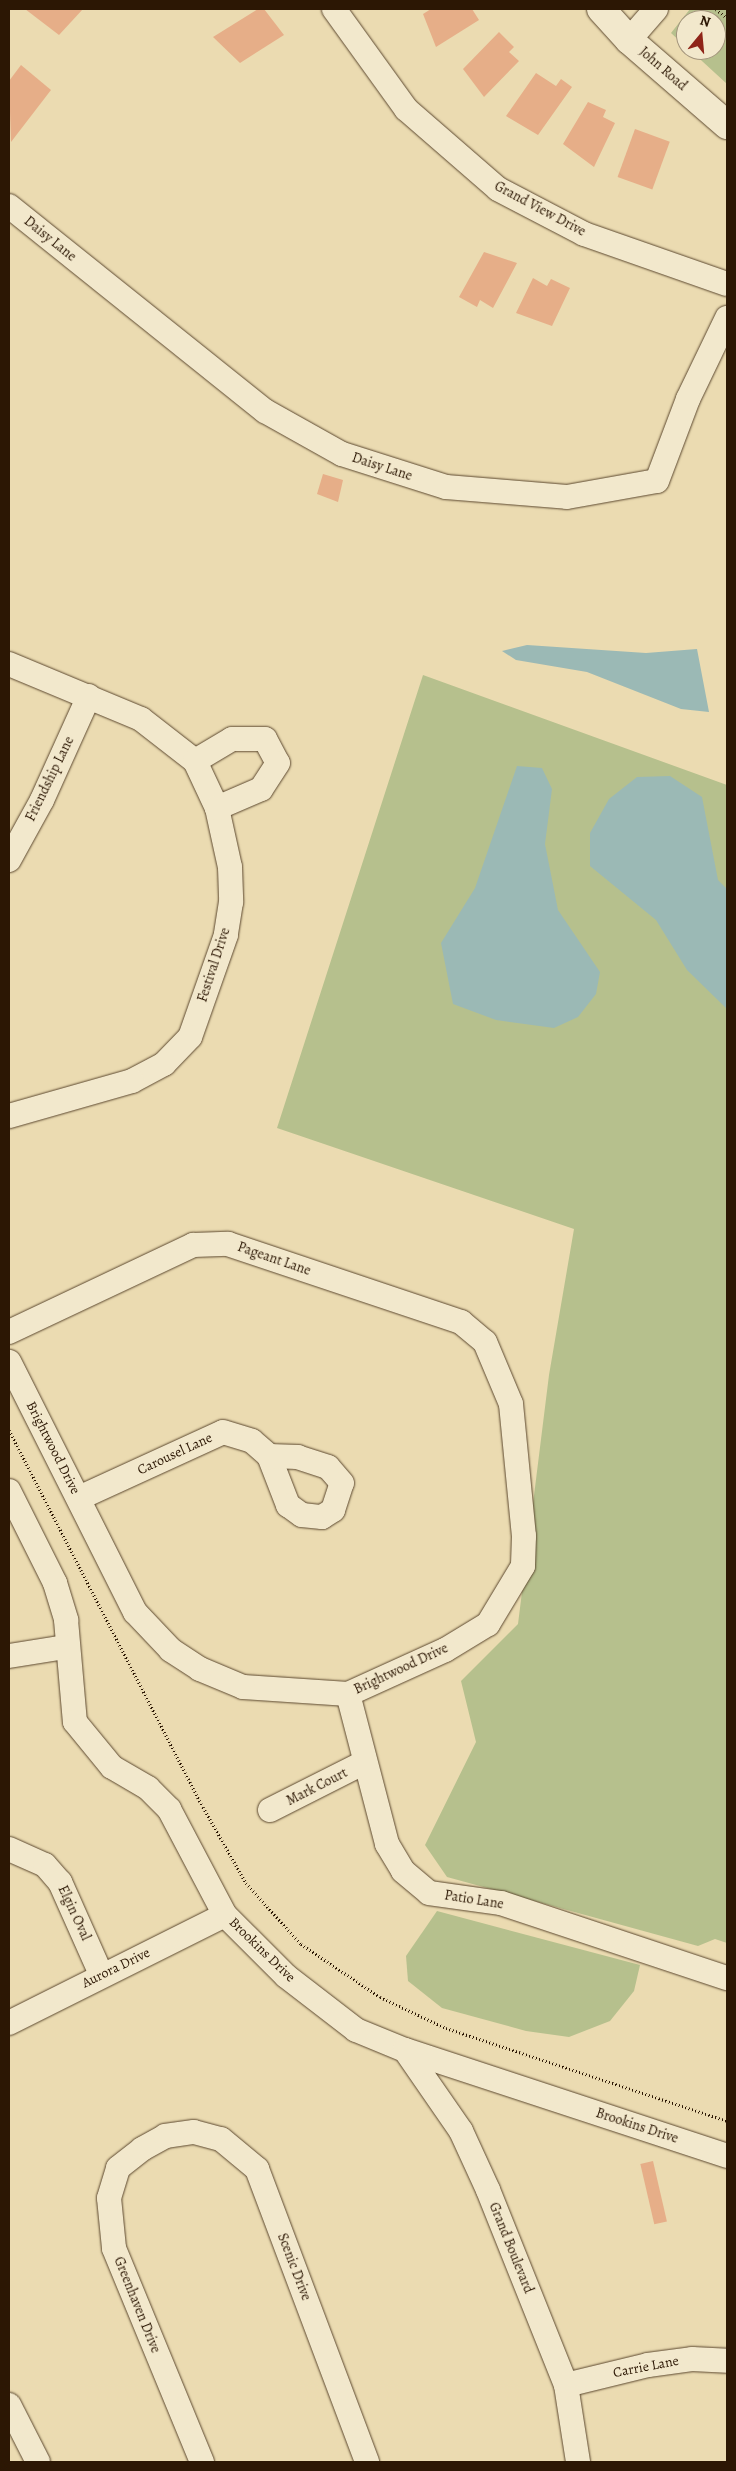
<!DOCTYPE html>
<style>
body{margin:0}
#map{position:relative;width:736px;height:2471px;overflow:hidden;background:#ebdbb1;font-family:Alegreya,serif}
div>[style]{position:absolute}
.green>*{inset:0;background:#b6c08d}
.water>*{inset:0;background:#9bb9b5}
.building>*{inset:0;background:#e6ae88;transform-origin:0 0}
.path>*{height:3px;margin-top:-1.5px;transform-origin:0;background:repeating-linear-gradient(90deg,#2c1704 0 1px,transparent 0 3.5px)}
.roads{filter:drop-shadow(0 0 1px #5c482f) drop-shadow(0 0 1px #5c482f)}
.street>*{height:24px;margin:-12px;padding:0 12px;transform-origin:12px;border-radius:12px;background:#f2e8cc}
.secondary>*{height:28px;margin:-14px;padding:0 14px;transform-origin:14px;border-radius:14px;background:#f2e8cc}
span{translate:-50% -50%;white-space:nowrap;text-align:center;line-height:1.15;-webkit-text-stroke:4px #f2e8cc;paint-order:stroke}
.street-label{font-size:14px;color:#2c1704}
.frame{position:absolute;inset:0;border:10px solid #2c1704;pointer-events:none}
.north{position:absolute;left:676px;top:10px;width:50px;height:50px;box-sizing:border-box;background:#f2e8cc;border:1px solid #a3947c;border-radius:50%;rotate:17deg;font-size:14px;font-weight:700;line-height:20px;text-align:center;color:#2c1704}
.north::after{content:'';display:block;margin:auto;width:18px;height:22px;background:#8f2418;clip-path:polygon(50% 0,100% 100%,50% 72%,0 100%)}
</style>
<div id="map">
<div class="green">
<i style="clip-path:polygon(690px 9px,727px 9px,727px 84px,690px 50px,716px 50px,716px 20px,686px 20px,686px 47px,671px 33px)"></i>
<i style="clip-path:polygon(423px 675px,727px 785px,727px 1943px,715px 1939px,698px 1946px,447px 1877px,425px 1845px,476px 1742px,461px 1681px,518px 1624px,549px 1375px,574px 1229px,277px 1128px)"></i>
<i style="clip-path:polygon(437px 1911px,640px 1965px,634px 1991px,610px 2021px,569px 2037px,526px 2031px,442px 2008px,408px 1981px,406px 1956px)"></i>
</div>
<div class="water">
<i style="clip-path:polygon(527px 645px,646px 653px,697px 649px,709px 712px,681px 709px,587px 672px,516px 660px,502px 651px)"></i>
<i style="clip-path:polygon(517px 766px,542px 768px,552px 789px,545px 844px,558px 910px,600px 972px,596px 994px,578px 1017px,554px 1028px,496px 1020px,453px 1004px,441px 943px,475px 888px)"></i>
<i style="clip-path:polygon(670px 776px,702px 797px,718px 880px,727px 889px,727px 1009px,687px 970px,656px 920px,590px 866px,590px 833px,609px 799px,637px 777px)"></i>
</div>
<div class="building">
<i style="clip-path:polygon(25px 9px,83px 9px,59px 35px)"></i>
<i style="clip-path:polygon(258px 9px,264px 9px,284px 35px,240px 63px,213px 37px)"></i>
<i style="clip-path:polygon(431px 9px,472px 9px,479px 20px,436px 47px,423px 14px)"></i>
<i style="clip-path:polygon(499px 32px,514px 47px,509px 52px,519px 61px,484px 97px,463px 69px)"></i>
<i style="clip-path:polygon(21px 65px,51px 90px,11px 142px,9px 81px)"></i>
<i style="clip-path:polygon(536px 73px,556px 86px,561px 79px,572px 87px,538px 135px,506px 116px)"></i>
<i style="clip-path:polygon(588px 102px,606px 110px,603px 117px,615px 123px,594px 167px,563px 144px)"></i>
<i style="left:635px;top:129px;width:37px;height:51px;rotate:20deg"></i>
<i style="clip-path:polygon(484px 252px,517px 263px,493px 308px,480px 300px,477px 307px,459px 297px)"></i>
<i style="clip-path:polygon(533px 278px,547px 286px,551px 279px,570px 288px,552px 326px,516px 313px)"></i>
<i style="clip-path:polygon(323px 474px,343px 480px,338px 502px,317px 494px)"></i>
<i style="left:653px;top:2161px;width:62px;height:13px;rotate:77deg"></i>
</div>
<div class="path">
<i style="left:716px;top:9px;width:14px;rotate:39deg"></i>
<i style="left:9px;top:1430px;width:424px;rotate:62.8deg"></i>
<i style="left:203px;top:1807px;width:87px;rotate:60.5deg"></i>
<i style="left:246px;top:1883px;width:82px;rotate:48deg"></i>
<i style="left:301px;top:1944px;width:95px;rotate:33.9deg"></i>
<i style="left:380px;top:1997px;width:73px;rotate:25.2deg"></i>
<i style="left:446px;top:2028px;width:296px;rotate:18.3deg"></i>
</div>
<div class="roads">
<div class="street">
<i style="left:334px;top:9px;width:123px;rotate:54.2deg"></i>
<i style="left:406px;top:109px;width:122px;rotate:41deg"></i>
<i style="left:498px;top:189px;width:97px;rotate:27.6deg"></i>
<i style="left:584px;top:234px;width:151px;rotate:19.3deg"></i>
<i style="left:629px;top:40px;width:41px;rotate:-48.9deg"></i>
<i style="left:9px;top:206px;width:328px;rotate:38.7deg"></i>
<i style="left:265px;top:411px;width:88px;rotate:29.2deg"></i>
<i style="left:342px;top:454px;width:109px;rotate:17.6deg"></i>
<i style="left:446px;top:487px;width:121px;rotate:4.7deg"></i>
<i style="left:567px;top:497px;width:91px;rotate:-10.1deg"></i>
<i style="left:657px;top:481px;width:88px;rotate:-69.3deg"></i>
<i style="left:688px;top:399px;width:90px;rotate:-64.3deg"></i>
<i style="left:9px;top:664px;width:143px;rotate:22.6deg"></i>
<i style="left:141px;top:719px;width:68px;rotate:37.9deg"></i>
<i style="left:195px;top:761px;width:52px;rotate:64.9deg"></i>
<i style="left:217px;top:808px;width:60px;rotate:77.6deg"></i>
<i style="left:230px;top:867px;width:35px;rotate:88deg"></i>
<i style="left:231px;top:902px;width:33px;rotate:99deg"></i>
<i style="left:226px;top:935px;width:108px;rotate:109.4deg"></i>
<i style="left:190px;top:1037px;width:37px;rotate:134deg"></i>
<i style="left:164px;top:1064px;width:36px;rotate:152deg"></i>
<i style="left:132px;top:1081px;width:128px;rotate:164.1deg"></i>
<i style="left:195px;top:761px;width:43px;rotate:-30.7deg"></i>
<i style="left:232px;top:739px;width:33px"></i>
<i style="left:265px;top:739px;width:27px;rotate:62deg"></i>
<i style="left:278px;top:763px;width:31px;rotate:123deg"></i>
<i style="left:261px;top:789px;width:48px;rotate:156.6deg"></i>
<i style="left:9px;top:860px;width:68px;rotate:-61.2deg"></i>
<i style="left:42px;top:800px;width:114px;rotate:-65.7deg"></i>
<i style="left:9px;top:1332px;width:204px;rotate:-25.3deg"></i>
<i style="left:193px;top:1245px;width:35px;rotate:-2deg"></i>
<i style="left:228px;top:1244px;width:246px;rotate:18.5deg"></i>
<i style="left:461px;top:1322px;width:31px;rotate:40deg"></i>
<i style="left:485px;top:1342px;width:67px;rotate:67.2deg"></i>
<i style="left:511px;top:1404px;width:133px;rotate:84.4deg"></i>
<i style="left:524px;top:1536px;width:30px;rotate:92deg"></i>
<i style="left:523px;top:1566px;width:68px;rotate:121.1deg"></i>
<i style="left:488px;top:1624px;width:50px;rotate:148.8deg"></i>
<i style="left:445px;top:1650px;width:107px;rotate:155.6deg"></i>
<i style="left:348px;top:1694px;width:105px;rotate:-176.2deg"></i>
<i style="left:243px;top:1687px;width:47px;rotate:-157.3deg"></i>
<i style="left:200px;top:1669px;width:35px;rotate:-147deg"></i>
<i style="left:171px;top:1650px;width:52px;rotate:-133.5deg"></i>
<i style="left:135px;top:1612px;width:280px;rotate:-116.7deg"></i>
<i style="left:9px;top:1491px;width:103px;rotate:63.4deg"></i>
<i style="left:55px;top:1583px;width:39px;rotate:73deg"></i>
<i style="left:66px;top:1620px;width:102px;rotate:85deg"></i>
<i style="left:75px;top:1722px;width:58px;rotate:50.6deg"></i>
<i style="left:112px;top:1767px;width:42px;rotate:30.3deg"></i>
<i style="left:148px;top:1788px;width:30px;rotate:45deg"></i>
<i style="left:169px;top:1809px;width:120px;rotate:62.2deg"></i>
<i style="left:225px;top:1915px;width:86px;rotate:45deg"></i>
<i style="left:286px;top:1976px;width:88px;rotate:37.6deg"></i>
<i style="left:356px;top:2030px;width:53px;rotate:22.2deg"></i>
<i style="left:405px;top:2050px;width:339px;rotate:18.2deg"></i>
<i style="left:79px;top:1498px;width:158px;rotate:-24.6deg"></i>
<i style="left:223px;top:1432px;width:30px;rotate:17deg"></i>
<i style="left:252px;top:1441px;width:23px;rotate:41deg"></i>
<i style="left:269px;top:1456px;width:53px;rotate:68.8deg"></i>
<i style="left:288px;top:1505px;width:17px;rotate:36deg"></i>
<i style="left:302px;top:1515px;width:20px;rotate:6deg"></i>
<i style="left:322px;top:1517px;width:13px;rotate:-32deg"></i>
<i style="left:333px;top:1510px;width:28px;rotate:-72deg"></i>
<i style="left:342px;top:1483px;width:21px;rotate:-131deg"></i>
<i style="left:328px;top:1467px;width:32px;rotate:-162deg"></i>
<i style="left:298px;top:1457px;width:29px;rotate:-178deg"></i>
<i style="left:9px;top:1656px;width:57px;rotate:-9.1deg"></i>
<i style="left:348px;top:1694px;width:155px;rotate:75.4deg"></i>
<i style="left:387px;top:1844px;width:31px;rotate:59deg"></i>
<i style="left:403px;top:1871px;width:34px;rotate:40deg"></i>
<i style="left:429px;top:1893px;width:73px;rotate:7.9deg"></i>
<i style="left:501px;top:1903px;width:238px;rotate:18.4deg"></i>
<i style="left:270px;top:1810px;width:104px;rotate:-26.8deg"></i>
<i style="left:9px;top:1849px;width:39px;rotate:24deg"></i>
<i style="left:45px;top:1865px;width:23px;rotate:49deg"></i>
<i style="left:60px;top:1882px;width:101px;rotate:66deg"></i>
<i style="left:9px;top:2023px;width:241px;rotate:-26.6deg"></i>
<i style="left:405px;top:2050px;width:98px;rotate:55.3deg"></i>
<i style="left:461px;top:2131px;width:65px;rotate:65.4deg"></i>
<i style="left:488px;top:2190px;width:210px;rotate:68.2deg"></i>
<i style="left:566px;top:2385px;width:78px;rotate:81.1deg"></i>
<i style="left:566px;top:2385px;width:84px;rotate:-13.7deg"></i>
<i style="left:648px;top:2365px;width:44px;rotate:-7.8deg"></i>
<i style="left:692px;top:2359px;width:35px;rotate:3deg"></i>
<i style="left:9px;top:2405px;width:64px;rotate:63deg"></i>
<i style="left:202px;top:2462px;width:231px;rotate:-112.4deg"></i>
<i style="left:114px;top:2248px;width:50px;rotate:-95.7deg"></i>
<i style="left:109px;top:2198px;width:31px;rotate:-73deg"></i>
<i style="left:118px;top:2168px;width:31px;rotate:-38deg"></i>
<i style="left:142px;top:2149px;width:26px;rotate:-29deg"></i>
<i style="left:165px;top:2136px;width:29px;rotate:-8deg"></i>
<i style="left:194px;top:2132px;width:28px;rotate:15deg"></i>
<i style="left:221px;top:2139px;width:47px;rotate:39.8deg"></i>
<i style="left:257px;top:2169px;width:313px;rotate:69.4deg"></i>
</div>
<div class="secondary">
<i style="left:601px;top:9px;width:42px;rotate:47.9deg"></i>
<i style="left:629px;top:40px;width:130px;rotate:40.9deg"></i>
</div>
</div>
<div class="street-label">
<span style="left:663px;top:69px;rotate:41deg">John Road</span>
<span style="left:540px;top:209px;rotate:28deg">Grand View Drive</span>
<span style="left:50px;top:239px;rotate:39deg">Daisy Lane</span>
<span style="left:382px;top:467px;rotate:18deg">Daisy Lane</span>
<span style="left:50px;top:779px;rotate:-64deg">Friendship Lane</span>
<span style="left:214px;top:965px;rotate:-72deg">Festival Drive</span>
<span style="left:274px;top:1259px;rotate:19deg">Pageant Lane</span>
<span style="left:53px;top:1448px;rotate:63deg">Brightwood Drive</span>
<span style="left:175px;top:1454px;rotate:-25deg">Carousel Lane</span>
<span style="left:401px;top:1669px;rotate:-25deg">Brightwood Drive</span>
<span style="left:317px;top:1787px;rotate:-27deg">Mark Court</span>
<span style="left:474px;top:1900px;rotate:9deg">Patio Lane</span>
<span style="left:74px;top:1913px;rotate:65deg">Elgin Oval</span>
<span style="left:262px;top:1950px;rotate:44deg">Brookins Drive</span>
<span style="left:116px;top:1968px;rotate:-26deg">Aurora Drive</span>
<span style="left:637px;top:2126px;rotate:18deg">Brookins Drive</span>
<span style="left:511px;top:2248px;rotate:68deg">Grand Boulevard</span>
<span style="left:294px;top:2267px;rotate:69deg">Scenic Drive</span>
<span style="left:137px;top:2305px;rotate:68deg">Greenhaven Drive</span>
<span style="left:646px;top:2367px;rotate:-11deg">Carrie Lane</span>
</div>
<div class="frame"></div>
<div class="north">N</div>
</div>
